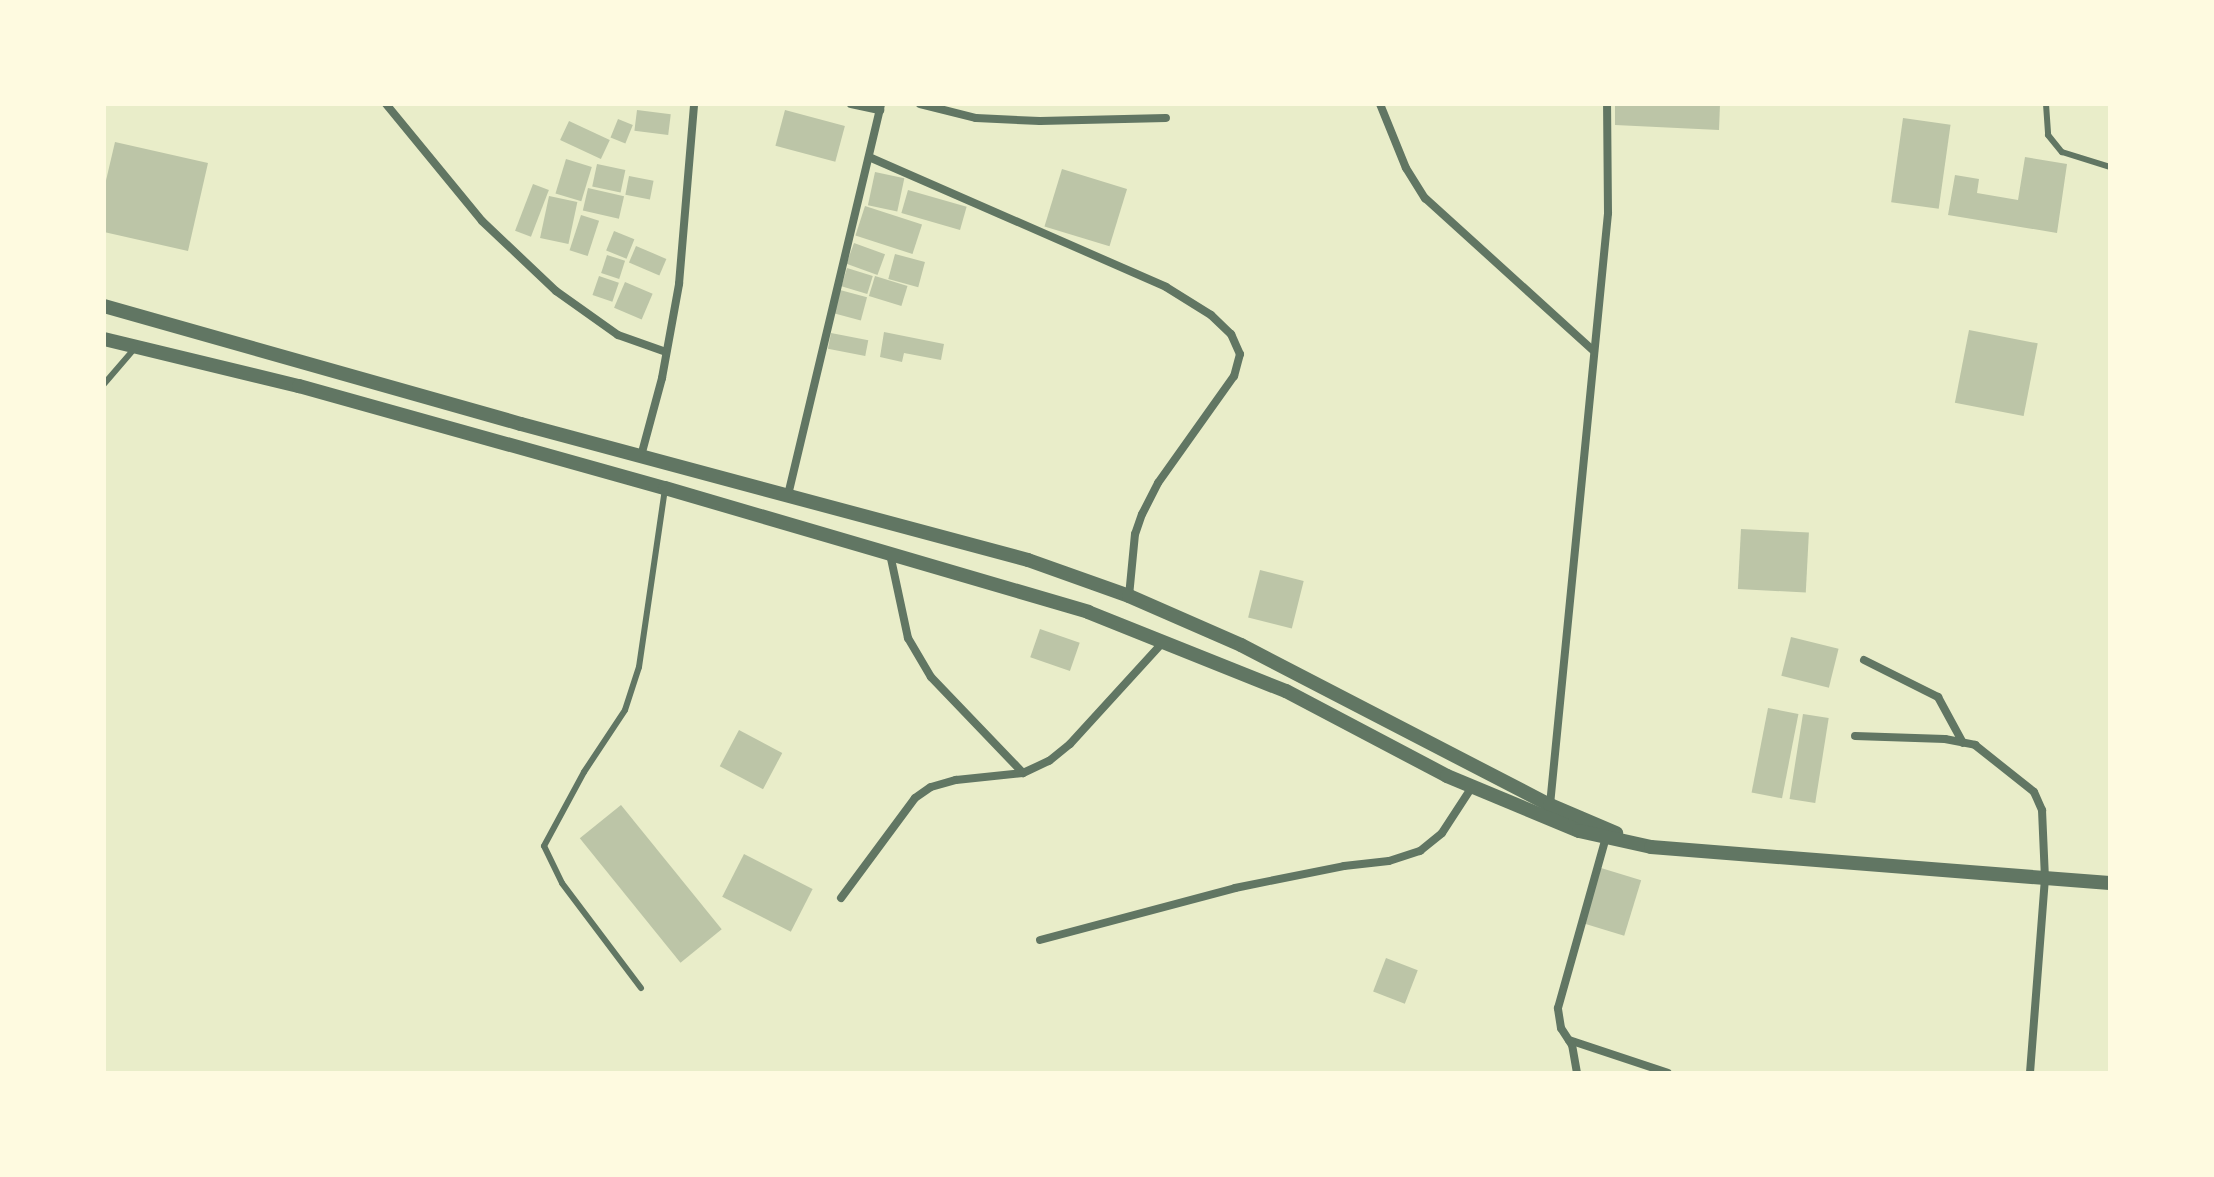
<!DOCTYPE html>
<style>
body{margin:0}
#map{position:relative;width:2214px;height:1177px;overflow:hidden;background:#e9edc9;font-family:Figtree,sans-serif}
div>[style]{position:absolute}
.building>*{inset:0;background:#bcc5a7;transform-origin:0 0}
.service>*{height:6px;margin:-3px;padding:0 3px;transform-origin:3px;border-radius:3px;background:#617663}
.minor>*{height:8px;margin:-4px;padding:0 4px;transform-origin:4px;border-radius:4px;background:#617663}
.tertiary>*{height:14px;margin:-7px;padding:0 7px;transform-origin:7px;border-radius:7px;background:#617663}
span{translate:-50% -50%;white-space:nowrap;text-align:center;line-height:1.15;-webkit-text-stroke:6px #fefae0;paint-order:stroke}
.frame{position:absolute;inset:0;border:106px solid #fefae0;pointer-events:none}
</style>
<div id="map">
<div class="building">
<i style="clip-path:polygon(1615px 104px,1720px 104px,1719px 130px,1615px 125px)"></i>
<i style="left:637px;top:110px;width:34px;height:21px;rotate:7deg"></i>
<i style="left:785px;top:110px;width:62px;height:37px;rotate:15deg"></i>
<i style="left:1903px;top:118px;width:48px;height:85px;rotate:8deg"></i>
<i style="left:618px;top:119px;width:16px;height:20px;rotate:22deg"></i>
<i style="left:569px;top:121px;width:45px;height:21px;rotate:25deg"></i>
<i style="clip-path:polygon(115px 142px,208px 163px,188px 251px,104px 232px,104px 189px)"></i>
<i style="clip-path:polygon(2025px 157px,2067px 164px,2057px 233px,1948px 215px,1955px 175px,1979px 179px,1977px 193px,2018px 200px)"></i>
<i style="left:566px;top:159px;width:27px;height:36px;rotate:17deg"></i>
<i style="left:597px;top:164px;width:29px;height:23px;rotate:12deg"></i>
<i style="left:1062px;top:169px;width:68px;height:60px;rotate:17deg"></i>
<i style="left:875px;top:172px;width:30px;height:34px;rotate:12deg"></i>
<i style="left:629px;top:176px;width:25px;height:19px;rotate:11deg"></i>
<i style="left:533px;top:184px;width:17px;height:50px;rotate:21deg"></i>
<i style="left:588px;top:188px;width:37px;height:23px;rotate:13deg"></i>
<i style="left:908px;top:190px;width:61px;height:24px;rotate:16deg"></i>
<i style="left:549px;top:196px;width:29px;height:43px;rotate:12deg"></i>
<i style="left:865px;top:206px;width:60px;height:31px;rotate:18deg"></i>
<i style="left:581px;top:215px;width:19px;height:37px;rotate:18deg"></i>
<i style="left:614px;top:231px;width:22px;height:21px;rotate:22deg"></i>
<i style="left:854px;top:243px;width:33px;height:22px;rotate:20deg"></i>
<i style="left:636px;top:246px;width:33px;height:18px;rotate:23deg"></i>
<i style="left:895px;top:254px;width:31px;height:26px;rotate:15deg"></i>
<i style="left:607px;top:255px;width:19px;height:19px;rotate:18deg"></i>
<i style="left:847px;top:268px;width:27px;height:19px;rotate:17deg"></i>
<i style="left:599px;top:276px;width:21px;height:20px;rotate:19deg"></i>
<i style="left:875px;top:276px;width:34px;height:21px;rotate:17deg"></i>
<i style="left:625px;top:282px;width:30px;height:28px;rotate:23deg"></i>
<i style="left:840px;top:290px;width:28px;height:24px;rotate:15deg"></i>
<i style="left:1969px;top:330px;width:70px;height:74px;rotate:11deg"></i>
<i style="clip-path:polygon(884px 332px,944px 344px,941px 360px,904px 353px,902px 362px,880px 357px)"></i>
<i style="left:831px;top:333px;width:38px;height:16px;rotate:11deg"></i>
<i style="left:1741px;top:529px;width:68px;height:60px;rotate:3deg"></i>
<i style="left:1260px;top:570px;width:45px;height:49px;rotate:14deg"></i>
<i style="left:1040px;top:629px;width:42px;height:30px;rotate:19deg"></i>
<i style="left:1791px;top:637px;width:49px;height:40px;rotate:14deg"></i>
<i style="left:1768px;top:708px;width:31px;height:86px;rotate:11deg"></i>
<i style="left:1803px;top:714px;width:26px;height:86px;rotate:9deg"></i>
<i style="left:739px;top:730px;width:49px;height:41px;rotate:28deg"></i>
<i style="left:621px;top:805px;width:160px;height:53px;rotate:51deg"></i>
<i style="left:744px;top:854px;width:77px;height:48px;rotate:27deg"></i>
<i style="left:1601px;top:868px;width:42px;height:58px;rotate:17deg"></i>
<i style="left:1386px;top:958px;width:34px;height:36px;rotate:21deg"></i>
</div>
<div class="service">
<i style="left:2046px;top:104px;width:31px;rotate:86deg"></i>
<i style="left:2048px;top:135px;width:22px;rotate:51deg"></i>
<i style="left:2062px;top:152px;width:50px;rotate:17.4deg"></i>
<i style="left:104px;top:384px;width:48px;rotate:-49.3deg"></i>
<i style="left:641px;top:988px;width:131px;rotate:-127deg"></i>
<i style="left:562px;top:883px;width:41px;rotate:-115.9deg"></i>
<i style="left:544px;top:846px;width:84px;rotate:-61.6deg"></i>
<i style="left:584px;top:772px;width:74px;rotate:-56.5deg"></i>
<i style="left:625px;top:710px;width:45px;rotate:-72deg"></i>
<i style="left:639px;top:667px;width:181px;rotate:-81.7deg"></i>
</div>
<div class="minor">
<i style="left:386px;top:104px;width:151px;rotate:50.6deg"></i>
<i style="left:482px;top:221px;width:102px;rotate:43.4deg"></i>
<i style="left:556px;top:291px;width:76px;rotate:35.4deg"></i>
<i style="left:618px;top:335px;width:51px;rotate:19.5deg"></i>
<i style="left:851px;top:104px;width:30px;rotate:12deg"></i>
<i style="left:920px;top:104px;width:58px;rotate:14deg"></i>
<i style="left:976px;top:118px;width:64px;rotate:2.7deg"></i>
<i style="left:1040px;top:121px;width:126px;rotate:-1.4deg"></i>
<i style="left:1380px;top:104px;width:69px;rotate:67.9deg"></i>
<i style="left:1406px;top:168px;width:36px;rotate:58deg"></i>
<i style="left:1425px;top:198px;width:228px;rotate:42.2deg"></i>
<i style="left:869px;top:157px;width:324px;rotate:23.6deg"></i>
<i style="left:1166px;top:287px;width:53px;rotate:31.9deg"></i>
<i style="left:1211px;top:315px;width:28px;rotate:44deg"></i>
<i style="left:1231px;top:334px;width:22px;rotate:66deg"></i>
<i style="left:1240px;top:354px;width:23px;rotate:105deg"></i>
<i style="left:1234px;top:376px;width:131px;rotate:125.4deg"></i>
<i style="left:1158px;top:483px;width:35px;rotate:117deg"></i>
<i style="left:1142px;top:514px;width:21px;rotate:109deg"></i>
<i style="left:1135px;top:534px;width:62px;rotate:95.5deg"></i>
<i style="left:641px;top:456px;width:81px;rotate:-74.9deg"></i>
<i style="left:662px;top:378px;width:96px;rotate:-79.7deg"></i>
<i style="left:679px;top:284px;width:181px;rotate:-85.2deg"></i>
<i style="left:788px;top:495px;width:402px;rotate:-76.6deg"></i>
<i style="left:890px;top:554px;width:86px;rotate:77.9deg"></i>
<i style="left:908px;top:638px;width:45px;rotate:59.5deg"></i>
<i style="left:931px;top:677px;width:133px;rotate:46.2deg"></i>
<i style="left:1864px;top:660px;width:83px;rotate:26.6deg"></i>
<i style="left:1938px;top:697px;width:52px;rotate:61.5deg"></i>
<i style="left:1855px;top:736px;width:90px;rotate:1.9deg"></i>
<i style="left:1945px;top:739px;width:31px;rotate:11deg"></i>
<i style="left:1975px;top:745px;width:75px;rotate:38.5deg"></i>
<i style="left:2034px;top:792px;width:20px;rotate:66deg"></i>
<i style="left:2042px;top:810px;width:68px;rotate:87.5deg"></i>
<i style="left:2045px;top:878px;width:196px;rotate:94.4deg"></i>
<i style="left:1550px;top:805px;width:595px;rotate:-84.4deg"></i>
<i style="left:1608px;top:213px;width:109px;rotate:-90.5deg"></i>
<i style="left:841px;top:898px;width:124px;rotate:-53.5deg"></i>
<i style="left:915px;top:798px;width:19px;rotate:-35deg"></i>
<i style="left:931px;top:787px;width:26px;rotate:-16deg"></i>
<i style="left:956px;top:780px;width:67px;rotate:-6deg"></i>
<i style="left:1023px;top:773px;width:29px;rotate:-25deg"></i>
<i style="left:1049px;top:761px;width:27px;rotate:-39deg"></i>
<i style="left:1070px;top:744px;width:138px;rotate:-47.6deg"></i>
<i style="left:1040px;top:940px;width:202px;rotate:-14.9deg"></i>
<i style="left:1235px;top:888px;width:111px;rotate:-11.4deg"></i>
<i style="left:1344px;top:866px;width:45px;rotate:-6.3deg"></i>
<i style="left:1389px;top:861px;width:33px;rotate:-18deg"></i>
<i style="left:1420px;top:851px;width:28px;rotate:-39deg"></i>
<i style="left:1442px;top:833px;width:55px;rotate:-56.9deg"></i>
<i style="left:1569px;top:1040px;width:104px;rotate:18.4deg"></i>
<i style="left:1577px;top:1073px;width:28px;rotate:-100deg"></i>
<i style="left:1572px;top:1045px;width:20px;rotate:-123deg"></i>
<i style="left:1561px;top:1028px;width:20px;rotate:-99deg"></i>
<i style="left:1558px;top:1008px;width:178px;rotate:-74.3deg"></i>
</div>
<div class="tertiary">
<i style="left:104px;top:306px;width:433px;rotate:15.8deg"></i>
<i style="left:521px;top:424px;width:525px;rotate:15.02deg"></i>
<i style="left:1028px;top:560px;width:107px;rotate:19.6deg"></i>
<i style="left:1129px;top:596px;width:122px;rotate:23.6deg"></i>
<i style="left:1241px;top:645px;width:348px;rotate:27.4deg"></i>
<i style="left:1550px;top:805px;width:72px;rotate:23deg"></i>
<i style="left:104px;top:339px;width:201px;rotate:13.6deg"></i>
<i style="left:299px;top:386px;width:380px;rotate:15.6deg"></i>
<i style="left:665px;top:488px;width:441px;rotate:16.3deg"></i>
<i style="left:1088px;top:612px;width:213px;rotate:21.8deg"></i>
<i style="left:1286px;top:691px;width:182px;rotate:27.8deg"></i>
<i style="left:1447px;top:776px;width:143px;rotate:22.6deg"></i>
<i style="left:1579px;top:831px;width:74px;rotate:12.5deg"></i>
<i style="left:1651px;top:847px;width:460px;rotate:4.5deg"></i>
</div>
<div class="frame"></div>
</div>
